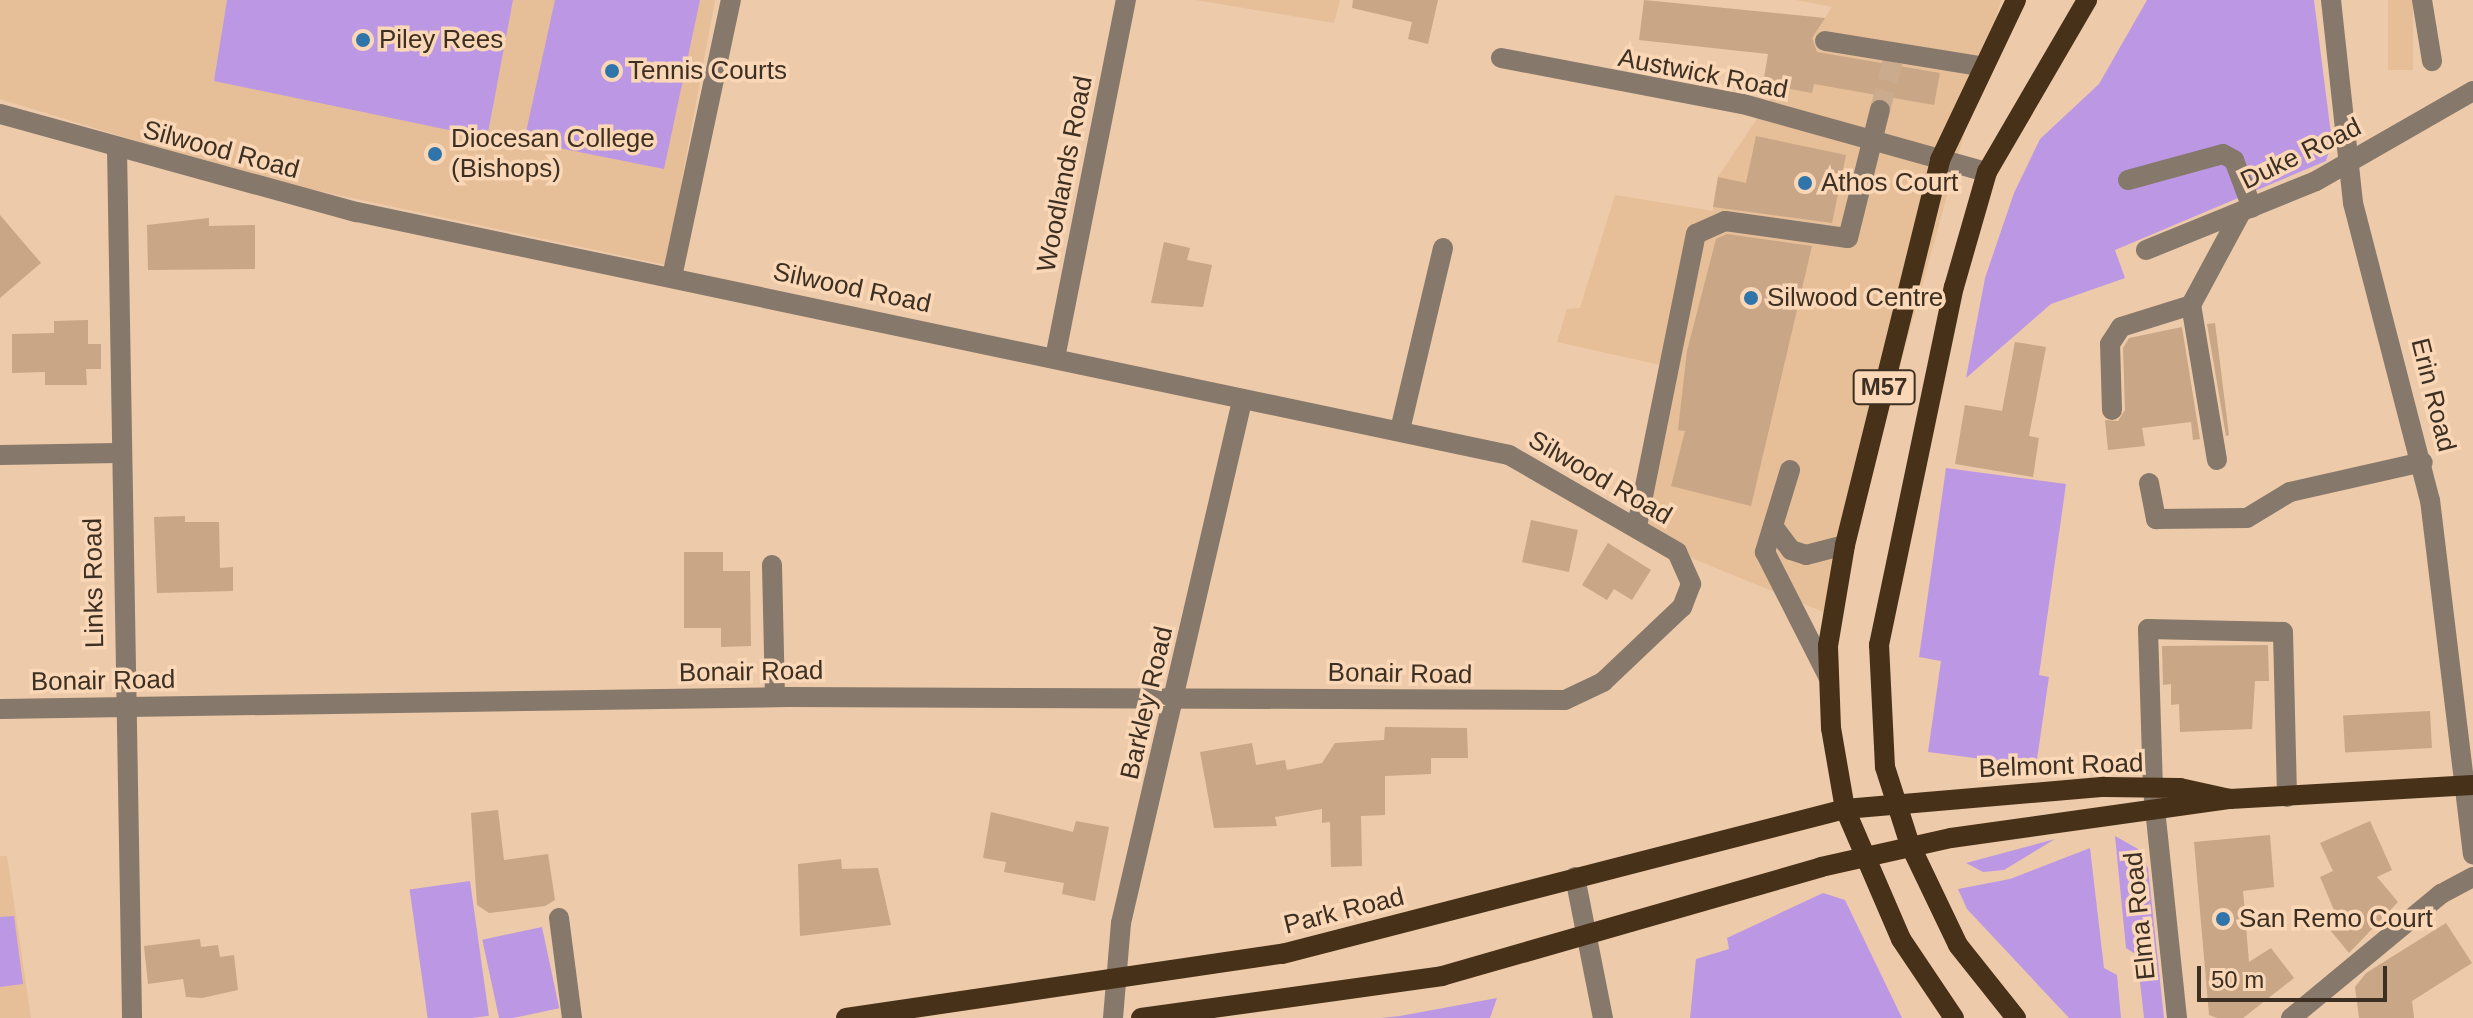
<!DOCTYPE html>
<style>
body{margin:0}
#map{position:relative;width:2473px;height:1018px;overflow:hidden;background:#edcaa9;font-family:Arial,sans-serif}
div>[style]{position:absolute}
.built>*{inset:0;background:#e6be98;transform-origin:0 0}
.green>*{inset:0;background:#bc98e4;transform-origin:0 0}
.building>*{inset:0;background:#c8a686;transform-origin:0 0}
.minor-tunnel>*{height:20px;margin-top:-10px;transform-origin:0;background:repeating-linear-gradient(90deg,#caab8e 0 20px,transparent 0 30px)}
.minor>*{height:20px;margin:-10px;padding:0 10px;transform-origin:10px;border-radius:10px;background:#86786b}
.major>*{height:20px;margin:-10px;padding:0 10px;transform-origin:10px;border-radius:10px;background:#483119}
.dots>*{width:22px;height:22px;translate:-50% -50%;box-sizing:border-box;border:4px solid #fad7b6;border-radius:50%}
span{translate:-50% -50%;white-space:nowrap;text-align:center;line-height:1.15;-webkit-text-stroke:7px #fad7b6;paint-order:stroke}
.shield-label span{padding:2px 6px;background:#fad7b6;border:2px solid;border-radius:6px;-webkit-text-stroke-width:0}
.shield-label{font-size:24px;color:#3d3023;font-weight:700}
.poi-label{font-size:26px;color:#3d3023}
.left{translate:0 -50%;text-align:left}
.street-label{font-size:26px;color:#3d3023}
.scale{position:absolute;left:2197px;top:966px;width:190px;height:36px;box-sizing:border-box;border:4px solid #3d3023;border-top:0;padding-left:10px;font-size:24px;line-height:28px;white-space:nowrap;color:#3d3023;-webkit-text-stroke:6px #fad7b6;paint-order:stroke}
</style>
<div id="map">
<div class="built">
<i style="clip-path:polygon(0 0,715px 0,666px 265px,254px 177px,0 99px)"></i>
<i style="clip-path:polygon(1196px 0,1340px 0,1334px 23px)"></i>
<i style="clip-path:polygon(1796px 0,2001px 0,1831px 615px,1677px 552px,1637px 526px,1669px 367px,1557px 342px,1567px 309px,1580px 308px,1615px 195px,1713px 211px,1718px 177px,1832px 7px)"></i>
<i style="left:2388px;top:0;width:25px;height:70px"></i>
<i style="clip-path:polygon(0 856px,7px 856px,31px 1018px,0 1018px)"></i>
</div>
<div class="green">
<i style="clip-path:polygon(227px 0,513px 0,487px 138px,214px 81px)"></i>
<i style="clip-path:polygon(555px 0,700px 0,664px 169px,524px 141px)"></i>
<i style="clip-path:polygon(2147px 0,2314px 0,2332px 142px,2326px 161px,2115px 250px,2125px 278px,2051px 304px,1966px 378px,1985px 278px,2014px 193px,2040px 139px,2099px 84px)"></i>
<i style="clip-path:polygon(1946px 468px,2066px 484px,2039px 675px,2049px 677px,2036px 766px,1928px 752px,1941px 661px,1919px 657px)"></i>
<i style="clip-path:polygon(2115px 836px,2138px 849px,2148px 868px,2164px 1018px,2144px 1018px,2137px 955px,2126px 948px)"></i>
<i style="clip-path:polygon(2055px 839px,2004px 870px,1983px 872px,1966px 863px)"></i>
<i style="clip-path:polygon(2090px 848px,2104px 968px,2117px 975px,2121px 1018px,2069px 1018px,1967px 909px,1958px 889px,2010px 879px)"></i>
<i style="left:470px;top:881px;width:136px;height:61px;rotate:82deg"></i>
<i style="clip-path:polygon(1823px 893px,1845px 900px,1902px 1018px,1690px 1018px,1696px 959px,1729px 949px,1727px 938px)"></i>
<i style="clip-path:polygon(14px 916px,23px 984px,0 987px,0 917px)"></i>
<i style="left:542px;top:927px;width:83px;height:61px;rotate:78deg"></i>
<i style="clip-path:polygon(1497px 998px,1490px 1018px,1381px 1018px,1400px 1016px)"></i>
</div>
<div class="building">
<i style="clip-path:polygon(1353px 0,1438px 0,1428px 44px,1408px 39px,1412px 22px,1352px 8px)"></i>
<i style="clip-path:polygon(1644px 0,1825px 18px,1812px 38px,1817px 52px,1940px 73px,1934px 105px,1814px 84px,1812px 93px,1763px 84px,1768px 54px,1639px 40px)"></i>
<i style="clip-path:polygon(1756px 136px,1846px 155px,1832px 223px,1713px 207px,1718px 177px,1746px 183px)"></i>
<i style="clip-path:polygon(0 215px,41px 263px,0 298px)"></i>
<i style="clip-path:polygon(209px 218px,209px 226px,255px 225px,255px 269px,148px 270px,147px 225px)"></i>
<i style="clip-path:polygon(1727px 234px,1812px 246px,1751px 506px,1671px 486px,1685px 431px,1678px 430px,1687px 351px,1716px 239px)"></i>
<i style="clip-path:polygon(1164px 242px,1190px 248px,1187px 260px,1212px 265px,1203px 307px,1151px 303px)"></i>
<i style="clip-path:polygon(88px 320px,88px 344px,101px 344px,101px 369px,86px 369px,87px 385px,45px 385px,45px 372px,12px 373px,12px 334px,54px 333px,54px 321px)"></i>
<i style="clip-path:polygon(2215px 323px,2229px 435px,2226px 436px,2207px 324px)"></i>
<i style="clip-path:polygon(2182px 327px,2200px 439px,2193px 440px,2191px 422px,2142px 428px,2145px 446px,2108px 450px,2105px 420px,2118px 421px,2125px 410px,2123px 348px,2129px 338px)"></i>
<i style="clip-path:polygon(2015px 342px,2046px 347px,2029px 436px,2039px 438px,2033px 477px,1955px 464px,1965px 405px,2002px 411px)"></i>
<i style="clip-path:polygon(185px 516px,185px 522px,219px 522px,220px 568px,233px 567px,233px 591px,157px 593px,154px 517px)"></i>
<i style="left:1531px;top:520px;width:48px;height:43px;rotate:12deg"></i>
<i style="clip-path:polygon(1608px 543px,1651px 570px,1632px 600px,1614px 589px,1607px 600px,1582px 585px)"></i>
<i style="clip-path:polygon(684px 552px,723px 552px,723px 571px,750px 571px,751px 646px,721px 647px,721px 628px,684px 628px)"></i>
<i style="clip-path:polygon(2268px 645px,2269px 681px,2255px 681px,2252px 729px,2180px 732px,2179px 704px,2171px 705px,2171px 684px,2163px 685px,2162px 646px)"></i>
<i style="left:2430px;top:711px;width:37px;height:87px;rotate:87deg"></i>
<i style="clip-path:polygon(1385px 727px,1467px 728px,1468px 758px,1431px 758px,1431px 774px,1385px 776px,1385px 815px,1361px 816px,1362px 866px,1331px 867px,1330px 822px,1322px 823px,1322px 809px,1275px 817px,1277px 826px,1214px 828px,1200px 752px,1252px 743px,1256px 765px,1285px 760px,1287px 770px,1322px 763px,1335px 743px,1384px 740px)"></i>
<i style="clip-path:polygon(498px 810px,504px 860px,548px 854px,555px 900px,545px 906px,489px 913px,477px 905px,471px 813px)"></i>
<i style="clip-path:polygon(991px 812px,1073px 832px,1076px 821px,1109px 827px,1095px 901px,1062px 894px,1064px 883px,1004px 872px,1006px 862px,983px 858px)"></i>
<i style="clip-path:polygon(2370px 821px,2392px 870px,2377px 877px,2398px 902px,2349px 953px,2330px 930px,2339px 922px,2320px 877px,2333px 871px,2320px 843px)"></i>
<i style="clip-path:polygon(2270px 835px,2274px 887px,2243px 891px,2249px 962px,2271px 948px,2294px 978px,2243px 1018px,2217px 1018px,2209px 1015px,2194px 842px)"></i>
<i style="clip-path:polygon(841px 859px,842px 869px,878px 868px,891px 925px,800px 936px,798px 864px)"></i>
<i style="clip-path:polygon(2446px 923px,2472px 963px,2412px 1001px,2414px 1018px,2359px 1018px,2355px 987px,2366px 973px)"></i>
<i style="clip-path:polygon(200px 939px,201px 947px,218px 945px,220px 957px,234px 955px,238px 990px,202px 998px,186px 997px,183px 979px,148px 984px,144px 946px)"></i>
</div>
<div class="minor-tunnel">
<i style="left:1880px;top:110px;width:59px;rotate:-75.3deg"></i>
</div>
<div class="minor">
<i style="left:2331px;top:0;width:204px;rotate:83.8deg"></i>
<i style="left:2353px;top:203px;width:307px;rotate:75.5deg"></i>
<i style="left:2430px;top:500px;width:357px;rotate:83.1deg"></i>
<i style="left:2422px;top:0;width:62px;rotate:80.7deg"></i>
<i style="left:1825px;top:41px;width:157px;rotate:9.2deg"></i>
<i style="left:1501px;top:58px;width:246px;rotate:10.8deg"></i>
<i style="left:1743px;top:104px;width:253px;rotate:15.6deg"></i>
<i style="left:0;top:114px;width:370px;rotate:15.4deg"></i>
<i style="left:357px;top:212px;width:1177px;rotate:11.91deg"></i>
<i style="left:1509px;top:455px;width:194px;rotate:30deg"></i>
<i style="left:1677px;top:552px;width:35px;rotate:66deg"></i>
<i style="left:1691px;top:584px;width:25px;rotate:111deg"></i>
<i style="left:1682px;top:607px;width:109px;rotate:136.5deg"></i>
<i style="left:1603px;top:682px;width:42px;rotate:154.7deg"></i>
<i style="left:1565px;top:700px;width:776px;rotate:-179.78deg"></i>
<i style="left:789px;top:697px;width:789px;rotate:179.13deg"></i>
<i style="left:117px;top:148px;width:870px;rotate:89.01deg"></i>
<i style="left:2128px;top:180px;width:98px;rotate:-15.3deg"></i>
<i style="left:2223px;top:154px;width:13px;rotate:29deg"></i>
<i style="left:2234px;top:160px;width:51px;rotate:69.4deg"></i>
<i style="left:2146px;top:250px;width:183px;rotate:-22.1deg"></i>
<i style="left:2316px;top:181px;width:181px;rotate:-29.8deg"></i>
<i style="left:672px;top:277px;width:283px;rotate:-78deg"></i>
<i style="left:1055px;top:358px;width:365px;rotate:-78.8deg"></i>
<i style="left:2112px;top:410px;width:66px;rotate:-91.7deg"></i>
<i style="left:2110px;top:344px;width:20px;rotate:-57deg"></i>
<i style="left:2121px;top:327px;width:73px;rotate:-17.4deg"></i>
<i style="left:1400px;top:430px;width:187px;rotate:-76.7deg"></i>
<i style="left:0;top:455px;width:118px;rotate:-1deg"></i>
<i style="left:2217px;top:460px;width:157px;rotate:-99.5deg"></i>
<i style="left:2191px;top:305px;width:106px;rotate:-61.7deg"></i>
<i style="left:1790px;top:470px;width:86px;rotate:107deg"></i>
<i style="left:1765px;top:552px;width:139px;rotate:63.1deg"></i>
<i style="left:2149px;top:483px;width:37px;rotate:79deg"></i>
<i style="left:2156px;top:519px;width:91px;rotate:-0.6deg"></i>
<i style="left:2247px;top:518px;width:50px;rotate:-31.2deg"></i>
<i style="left:2290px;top:492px;width:136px;rotate:-12.7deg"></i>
<i style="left:1637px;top:526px;width:298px;rotate:-78.6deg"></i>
<i style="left:1696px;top:234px;width:32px;rotate:-24deg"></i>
<i style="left:1725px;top:221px;width:124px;rotate:7.9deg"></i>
<i style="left:1848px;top:238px;width:132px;rotate:-76deg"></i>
<i style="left:1773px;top:526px;width:30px;rotate:53deg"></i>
<i style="left:1791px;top:550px;width:16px;rotate:18deg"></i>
<i style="left:1806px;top:555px;width:40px;rotate:-14.4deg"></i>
<i style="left:772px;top:565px;width:132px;rotate:88.7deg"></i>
<i style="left:1575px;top:877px;width:144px;rotate:78.8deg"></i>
<i style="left:559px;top:918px;width:101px;rotate:82.6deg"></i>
<i style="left:1113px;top:1018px;width:95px;rotate:-85.2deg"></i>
<i style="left:1121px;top:923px;width:536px;rotate:-76.95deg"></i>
<i style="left:2177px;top:1018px;width:230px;rotate:-96deg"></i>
<i style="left:2153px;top:789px;width:160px;rotate:-91.8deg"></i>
<i style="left:2148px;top:629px;width:135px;rotate:1.3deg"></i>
<i style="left:2283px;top:632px;width:165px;rotate:88.6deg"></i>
<i style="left:2291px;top:1018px;width:195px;rotate:-39.6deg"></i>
<i style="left:2441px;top:894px;width:36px;rotate:-28deg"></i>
</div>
<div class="major">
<i style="left:846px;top:1018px;width:441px;rotate:-8.4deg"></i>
<i style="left:1282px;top:954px;width:581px;rotate:-14.44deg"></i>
<i style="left:1845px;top:809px;width:260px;rotate:-4.9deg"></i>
<i style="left:2104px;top:787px;width:76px;rotate:0.8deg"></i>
<i style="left:2180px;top:788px;width:51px;rotate:12.4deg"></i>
<i style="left:1141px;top:1018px;width:304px;rotate:-7.9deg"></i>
<i style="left:1442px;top:976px;width:394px;rotate:-16deg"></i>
<i style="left:1821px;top:867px;width:133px;rotate:-12.6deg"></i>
<i style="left:1951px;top:838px;width:282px;rotate:-8deg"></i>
<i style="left:2230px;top:799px;width:243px;rotate:-3.3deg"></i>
<i style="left:1954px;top:1018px;width:95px;rotate:-123.9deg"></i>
<i style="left:1901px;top:939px;width:142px;rotate:-113.3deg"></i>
<i style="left:1845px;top:809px;width:82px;rotate:-99.8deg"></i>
<i style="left:1831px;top:728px;width:82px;rotate:-92.1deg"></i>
<i style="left:1828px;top:646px;width:102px;rotate:-80.4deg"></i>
<i style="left:1845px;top:545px;width:397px;rotate:-76.1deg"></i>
<i style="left:1940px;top:160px;width:177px;rotate:-64.6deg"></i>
<i style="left:2016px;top:1018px;width:93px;rotate:-128.5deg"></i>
<i style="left:1958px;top:945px;width:111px;rotate:-115.6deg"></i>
<i style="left:1910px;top:845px;width:82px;rotate:-107.8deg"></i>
<i style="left:1885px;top:767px;width:122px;rotate:-92.8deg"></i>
<i style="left:1879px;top:645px;width:366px;rotate:-78.2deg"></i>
<i style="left:1954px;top:287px;width:120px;rotate:-74deg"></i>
<i style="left:1987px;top:172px;width:199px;rotate:-59.8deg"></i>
</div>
<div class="dots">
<i style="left:363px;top:40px;background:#3075aa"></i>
<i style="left:612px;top:71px;background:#3075aa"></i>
<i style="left:435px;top:154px;background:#3075aa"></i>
<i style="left:1805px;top:183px;background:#3075aa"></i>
<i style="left:1751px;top:298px;background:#3075aa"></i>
<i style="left:2223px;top:919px;background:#3075aa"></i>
</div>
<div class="shield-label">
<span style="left:1884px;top:387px">M57</span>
</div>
<div class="poi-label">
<span class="left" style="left:379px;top:40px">Piley Rees</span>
<span class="left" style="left:628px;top:71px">Tennis Courts</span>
<span class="left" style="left:451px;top:154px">Diocesan College<br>(Bishops)</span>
<span class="left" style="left:1821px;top:183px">Athos Court</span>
<span class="left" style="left:1767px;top:298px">Silwood Centre</span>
<span class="left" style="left:2239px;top:919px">San Remo Court</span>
</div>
<div class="street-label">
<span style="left:1703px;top:74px;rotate:11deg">Austwick Road</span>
<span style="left:221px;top:150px;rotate:15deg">Silwood Road</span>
<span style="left:2301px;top:154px;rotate:-26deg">Duke Road</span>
<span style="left:1065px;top:174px;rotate:-79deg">Woodlands Road</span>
<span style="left:852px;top:288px;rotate:12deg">Silwood Road</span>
<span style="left:2433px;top:395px;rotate:76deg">Erin Road</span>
<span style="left:1600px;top:478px;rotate:30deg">Silwood Road</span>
<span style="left:94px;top:583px;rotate:-91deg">Links Road</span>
<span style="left:751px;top:672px;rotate:-1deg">Bonair Road</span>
<span style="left:1400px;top:674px;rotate:1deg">Bonair Road</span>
<span style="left:103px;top:681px;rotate:-1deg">Bonair Road</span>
<span style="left:1147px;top:703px;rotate:-77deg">Barkley Road</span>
<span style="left:2061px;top:766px;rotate:-2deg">Belmont Road</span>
<span style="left:1344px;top:911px;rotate:-14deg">Park Road</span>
<span style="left:2140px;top:916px;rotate:-96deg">Elma Road</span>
</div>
<div class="scale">50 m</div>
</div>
